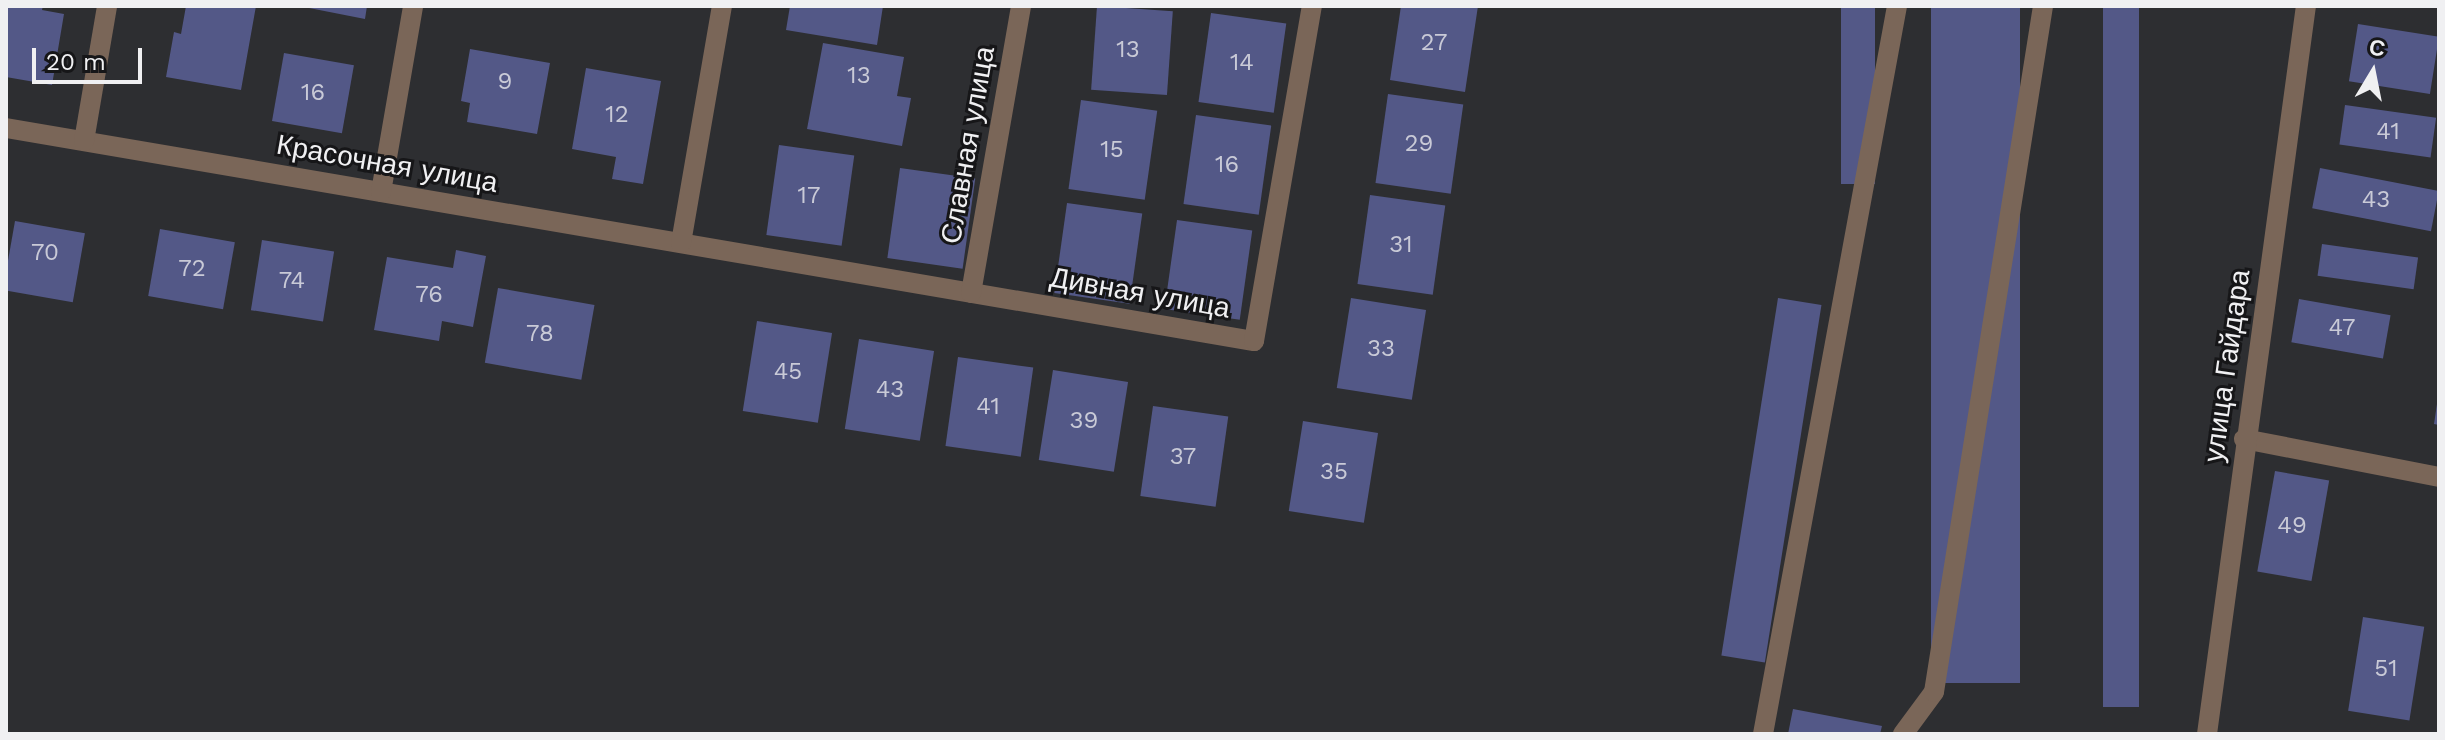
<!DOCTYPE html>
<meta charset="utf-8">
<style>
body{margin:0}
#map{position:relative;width:2445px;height:740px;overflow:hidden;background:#2d2e31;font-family:"Work Sans",sans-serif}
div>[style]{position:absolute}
.building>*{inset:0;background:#535887;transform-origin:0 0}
.minor>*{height:20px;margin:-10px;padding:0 10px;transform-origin:10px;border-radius:10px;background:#7a6658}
span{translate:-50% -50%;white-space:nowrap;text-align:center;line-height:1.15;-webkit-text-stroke:6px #161618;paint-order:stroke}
.number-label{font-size:24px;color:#c9cad7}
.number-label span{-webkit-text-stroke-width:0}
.street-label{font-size:28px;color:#f0f0f2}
.frame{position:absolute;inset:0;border:8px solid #f0f0f2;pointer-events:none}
.north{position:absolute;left:2333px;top:32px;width:80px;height:80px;-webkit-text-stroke:6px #161618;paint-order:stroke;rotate:10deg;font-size:22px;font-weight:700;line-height:32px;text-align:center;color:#f0f0f2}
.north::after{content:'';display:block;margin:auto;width:28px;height:36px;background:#f0f0f2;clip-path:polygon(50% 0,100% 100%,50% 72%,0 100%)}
.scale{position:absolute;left:32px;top:48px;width:110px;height:36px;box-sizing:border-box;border:4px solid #f0f0f2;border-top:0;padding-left:10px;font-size:24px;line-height:28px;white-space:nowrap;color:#f0f0f2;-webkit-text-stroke:6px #161618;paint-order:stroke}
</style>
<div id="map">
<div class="building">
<i style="clip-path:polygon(6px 6px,43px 6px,42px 10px,64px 14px,52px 85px,6px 77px)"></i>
<i style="clip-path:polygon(186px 6px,256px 6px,241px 90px,166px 77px,174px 32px,181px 34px)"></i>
<i style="clip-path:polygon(299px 6px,367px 6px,365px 19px)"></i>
<i style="clip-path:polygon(790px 6px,883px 6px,877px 45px,786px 30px)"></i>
<i style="left:1097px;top:6px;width:76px;height:84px;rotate:4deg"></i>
<i style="clip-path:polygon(1401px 6px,1478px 6px,1465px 92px,1390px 80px)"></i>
<i style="left:1841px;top:6px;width:34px;height:178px"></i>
<i style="left:1931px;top:6px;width:89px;height:677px"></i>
<i style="left:2103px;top:6px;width:36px;height:701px"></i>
<i style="left:1211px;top:13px;width:76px;height:90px;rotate:8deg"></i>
<i style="left:2358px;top:24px;width:82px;height:58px;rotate:9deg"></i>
<i style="clip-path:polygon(823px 43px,904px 57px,897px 96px,911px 98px,902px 146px,807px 129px)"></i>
<i style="clip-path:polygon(470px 49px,550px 63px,537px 134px,467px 122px,470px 103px,461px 101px)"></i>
<i style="left:284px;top:53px;width:71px;height:69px;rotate:10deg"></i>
<i style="clip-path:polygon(586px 68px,661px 81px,643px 184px,612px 179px,616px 157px,572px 149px)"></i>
<i style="left:1388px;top:94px;width:76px;height:90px;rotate:8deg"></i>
<i style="left:1081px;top:100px;width:77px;height:90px;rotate:8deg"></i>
<i style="left:2345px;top:105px;width:92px;height:40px;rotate:8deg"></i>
<i style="left:1196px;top:115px;width:76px;height:90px;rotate:8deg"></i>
<i style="left:779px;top:145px;width:76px;height:91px;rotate:8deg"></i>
<i style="left:900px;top:168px;width:76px;height:91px;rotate:8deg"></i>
<i style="left:2320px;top:168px;width:121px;height:41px;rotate:11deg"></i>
<i style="left:1370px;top:195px;width:76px;height:90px;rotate:8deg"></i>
<i style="left:1067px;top:203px;width:76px;height:91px;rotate:8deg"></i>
<i style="left:1177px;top:220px;width:76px;height:90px;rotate:8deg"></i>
<i style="left:15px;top:221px;width:71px;height:70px;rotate:10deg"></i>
<i style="left:160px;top:229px;width:76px;height:68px;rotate:10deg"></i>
<i style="left:262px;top:240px;width:73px;height:71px;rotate:9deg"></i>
<i style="left:2322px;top:244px;width:97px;height:32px;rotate:8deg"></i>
<i style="clip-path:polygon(456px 250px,486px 256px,473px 327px,442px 321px,439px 341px,374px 330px,387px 257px,453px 268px)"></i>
<i style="left:498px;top:288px;width:98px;height:76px;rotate:10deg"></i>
<i style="left:1351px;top:298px;width:76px;height:91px;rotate:9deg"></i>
<i style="left:1778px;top:298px;width:44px;height:362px;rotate:9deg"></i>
<i style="left:2299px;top:299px;width:93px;height:44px;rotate:10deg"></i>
<i style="left:757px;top:321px;width:76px;height:91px;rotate:9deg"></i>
<i style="left:859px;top:339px;width:76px;height:91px;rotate:9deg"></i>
<i style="left:958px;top:357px;width:76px;height:90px;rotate:8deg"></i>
<i style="left:1053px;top:370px;width:76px;height:91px;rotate:9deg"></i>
<i style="clip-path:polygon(2437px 404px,2439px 405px,2439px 425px,2434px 424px)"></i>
<i style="left:1153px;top:406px;width:76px;height:91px;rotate:8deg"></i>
<i style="left:1303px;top:421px;width:76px;height:91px;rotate:9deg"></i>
<i style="left:2275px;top:471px;width:55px;height:102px;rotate:10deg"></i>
<i style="left:2363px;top:617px;width:62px;height:95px;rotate:9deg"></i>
<i style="clip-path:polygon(1793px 709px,1882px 726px,1880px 734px,1788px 734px)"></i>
</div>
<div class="minor">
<i style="left:6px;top:128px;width:1266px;rotate:9.69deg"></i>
<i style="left:1254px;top:341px;width:340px;rotate:-80.2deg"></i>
<i style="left:84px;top:141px;width:137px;rotate:-80.3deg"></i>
<i style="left:381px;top:192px;width:189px;rotate:-80.2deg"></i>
<i style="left:681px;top:243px;width:241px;rotate:-80.2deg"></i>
<i style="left:971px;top:293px;width:291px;rotate:-80.1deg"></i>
<i style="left:2244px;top:439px;width:199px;rotate:11deg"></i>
<i style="left:1763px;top:734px;width:740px;rotate:-79.57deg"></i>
<i style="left:1903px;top:734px;width:52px;rotate:-53.6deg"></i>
<i style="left:1934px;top:692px;width:695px;rotate:-80.97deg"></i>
<i style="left:2207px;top:734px;width:735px;rotate:-82.26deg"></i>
</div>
<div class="number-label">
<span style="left:1434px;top:43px">27</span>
<span style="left:1128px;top:50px">13</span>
<span style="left:1242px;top:63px">14</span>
<span style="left:859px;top:76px">13</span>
<span style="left:505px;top:82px">9</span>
<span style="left:313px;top:93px">16</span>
<span style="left:617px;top:115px">12</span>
<span style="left:2388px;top:132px">41</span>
<span style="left:1419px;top:144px">29</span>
<span style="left:1112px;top:150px">15</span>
<span style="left:1227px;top:165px">16</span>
<span style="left:809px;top:196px">17</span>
<span style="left:2376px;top:200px">43</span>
<span style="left:1401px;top:245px">31</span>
<span style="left:45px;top:253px">70</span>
<span style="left:192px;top:269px">72</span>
<span style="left:292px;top:281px">74</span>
<span style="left:429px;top:295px">76</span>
<span style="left:2342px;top:328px">47</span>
<span style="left:540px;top:334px">78</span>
<span style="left:1381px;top:349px">33</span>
<span style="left:788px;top:372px">45</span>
<span style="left:890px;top:390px">43</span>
<span style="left:988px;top:407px">41</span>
<span style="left:1084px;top:421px">39</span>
<span style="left:1183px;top:457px">37</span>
<span style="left:1334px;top:472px">35</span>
<span style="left:2292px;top:526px">49</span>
<span style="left:2386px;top:669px">51</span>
</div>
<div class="street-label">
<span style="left:968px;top:145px;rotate:-80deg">Славная улица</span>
<span style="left:387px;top:164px;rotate:10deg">Красочная улица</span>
<span style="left:1140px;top:293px;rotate:10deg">Дивная улица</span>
<span style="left:2227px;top:366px;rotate:-82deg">улица Гайдара</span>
</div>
<div class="frame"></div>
<div class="north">С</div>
<div class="scale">20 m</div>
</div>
